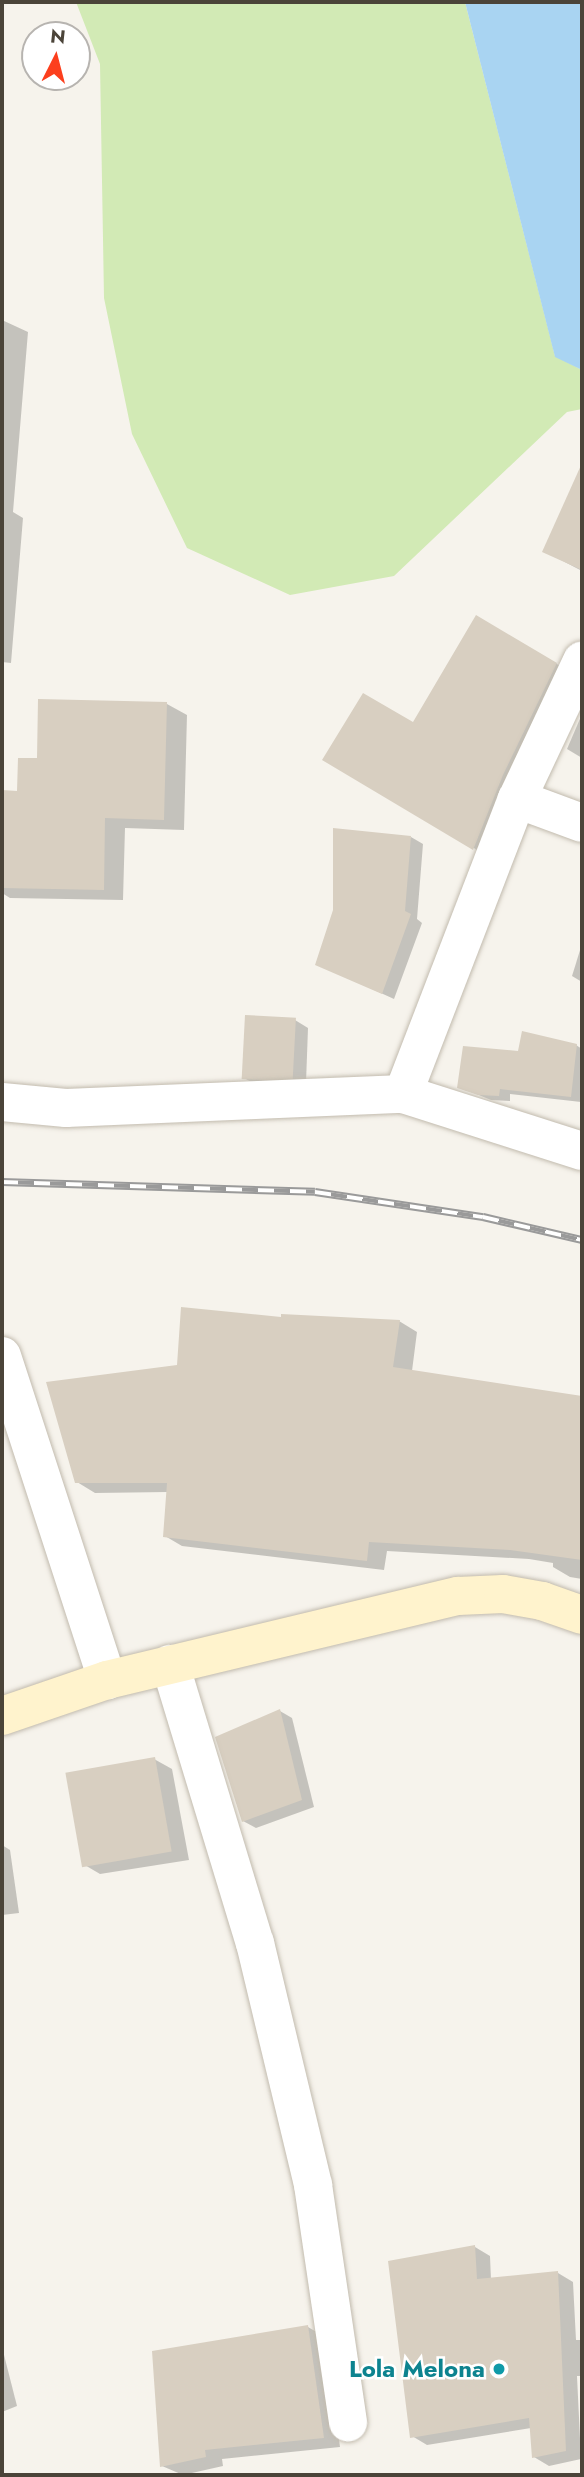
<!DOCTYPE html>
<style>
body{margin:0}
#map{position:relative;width:584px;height:2477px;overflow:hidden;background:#f6f3ec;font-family:Jost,sans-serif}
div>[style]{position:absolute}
.green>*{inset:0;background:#d2eab5}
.water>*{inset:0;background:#a9d4f2}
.shadow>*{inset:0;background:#0003}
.building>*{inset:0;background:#d8cfc1;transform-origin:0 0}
.roads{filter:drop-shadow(0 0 2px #c2bbae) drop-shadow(0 0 2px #c2bbae)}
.minor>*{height:38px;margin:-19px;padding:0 19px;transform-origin:19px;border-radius:19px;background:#fff}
.secondary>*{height:38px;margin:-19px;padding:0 19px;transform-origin:19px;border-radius:19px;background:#fff3cd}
.rail>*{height:8px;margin-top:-4px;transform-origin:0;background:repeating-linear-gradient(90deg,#fff 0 16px,#9a9a9a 0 32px);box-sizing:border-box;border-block:2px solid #9a9a9a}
.dots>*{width:19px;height:19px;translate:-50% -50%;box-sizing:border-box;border:4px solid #fff;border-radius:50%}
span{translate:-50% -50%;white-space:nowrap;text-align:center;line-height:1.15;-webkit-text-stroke:5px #fff;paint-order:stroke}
.culture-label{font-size:24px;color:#0d838f;font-weight:700}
.right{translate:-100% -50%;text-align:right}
.frame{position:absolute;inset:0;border:4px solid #4b4439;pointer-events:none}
.north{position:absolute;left:21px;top:21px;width:70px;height:70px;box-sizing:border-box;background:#fff;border:2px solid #b7b4b0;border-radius:50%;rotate:6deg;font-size:19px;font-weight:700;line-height:28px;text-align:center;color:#4b4439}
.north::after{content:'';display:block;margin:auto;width:24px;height:32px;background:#fc3f1d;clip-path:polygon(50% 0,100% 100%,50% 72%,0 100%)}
</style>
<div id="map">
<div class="green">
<i style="clip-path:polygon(76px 2px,465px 2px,555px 356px,582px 370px,582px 409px,567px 412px,394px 576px,290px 595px,187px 548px,132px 434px,104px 298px,100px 64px)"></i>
</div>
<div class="water">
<i style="clip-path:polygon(465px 2px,582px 2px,582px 370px,555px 357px)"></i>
</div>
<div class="shadow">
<i style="clip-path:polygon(2px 320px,28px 332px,13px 512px,23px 518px,11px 663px,2px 662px)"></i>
<i style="clip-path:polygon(582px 468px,582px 571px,544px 551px)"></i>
<i style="clip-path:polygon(477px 617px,572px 673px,489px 857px,325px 760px,413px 725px)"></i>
<i style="clip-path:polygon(40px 701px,167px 704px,187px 715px,184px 830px,125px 828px,123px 900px,10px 898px,2px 893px,2px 792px,19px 793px,38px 760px)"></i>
<i style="clip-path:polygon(582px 714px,582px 758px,567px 749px)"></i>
<i style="clip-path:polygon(411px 837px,423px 844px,417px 919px,422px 923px,394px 999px,317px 964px)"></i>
<i style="clip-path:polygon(581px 947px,582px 947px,582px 982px,572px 976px)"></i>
<i style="clip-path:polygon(295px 1020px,308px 1028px,306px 1083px,257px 1085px,244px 1078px)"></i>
<i style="clip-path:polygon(576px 1045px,582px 1049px,581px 1102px,510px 1094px,510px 1101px,491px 1100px,459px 1087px,520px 1053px)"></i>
<i style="clip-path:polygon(282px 1319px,399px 1321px,417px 1332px,412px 1371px,580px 1398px,582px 1387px,582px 1579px,570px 1577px,553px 1567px,553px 1563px,529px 1559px,387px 1551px,384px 1570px,182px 1546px,165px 1536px,168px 1492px,95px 1493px,77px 1482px,178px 1366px)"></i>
<i style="clip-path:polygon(280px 1711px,292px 1718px,314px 1807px,256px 1828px,243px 1821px)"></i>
<i style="clip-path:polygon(154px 1759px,172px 1769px,189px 1860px,100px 1874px,83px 1864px)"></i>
<i style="clip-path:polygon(2px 1845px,10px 1850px,19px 1913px,2px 1915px)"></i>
<i style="clip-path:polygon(475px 2247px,490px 2256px,491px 2280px,558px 2273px,573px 2282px,576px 2340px,582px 2340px,582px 2376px,577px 2376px,581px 2459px,549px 2466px,534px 2457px,531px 2428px,427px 2445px,412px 2436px)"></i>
<i style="clip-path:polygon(308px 2327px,325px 2337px,340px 2447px,222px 2459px,223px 2466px,183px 2475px,162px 2466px)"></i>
<i style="clip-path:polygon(2px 2347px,17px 2406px,2px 2412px)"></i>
</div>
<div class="building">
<i style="clip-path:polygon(582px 463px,582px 570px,542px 552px)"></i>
<i style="clip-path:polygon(476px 615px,557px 663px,503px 775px,473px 850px,322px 760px,363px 693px,413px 722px)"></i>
<i style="clip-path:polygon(38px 699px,167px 702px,164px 820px,105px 818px,104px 890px,2px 888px,2px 790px,17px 791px,18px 758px,37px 758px)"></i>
<i style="clip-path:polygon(333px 828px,411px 836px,405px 911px,411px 914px,382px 994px,315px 965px,333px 910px)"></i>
<i style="left:245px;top:1015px;width:51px;height:64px;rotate:3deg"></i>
<i style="clip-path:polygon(522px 1031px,577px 1044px,571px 1097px,500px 1089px,499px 1096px,478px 1095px,457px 1088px,463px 1046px,518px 1051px)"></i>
<i style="clip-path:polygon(181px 1307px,281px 1317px,281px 1314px,400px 1320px,393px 1367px,582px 1396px,582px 1560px,510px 1550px,369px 1542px,367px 1561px,163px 1537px,167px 1483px,75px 1483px,46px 1382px,177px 1365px)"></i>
<i style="clip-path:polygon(280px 1709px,302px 1800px,242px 1822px,215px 1737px)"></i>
<i style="left:155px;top:1757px;width:96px;height:91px;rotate:80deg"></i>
<i style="clip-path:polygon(475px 2245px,477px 2279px,558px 2271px,566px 2451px,532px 2458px,529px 2418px,410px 2438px,388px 2261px)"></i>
<i style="clip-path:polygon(308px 2325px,324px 2438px,205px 2450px,206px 2457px,160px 2467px,152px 2351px)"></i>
</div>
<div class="roads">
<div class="minor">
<i style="left:517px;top:799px;width:69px;rotate:20.3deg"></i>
<i style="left:403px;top:1094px;width:316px;rotate:-68.9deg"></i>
<i style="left:517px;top:799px;width:153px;rotate:-64.8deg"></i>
<i style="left:2px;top:1102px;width:64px;rotate:5.4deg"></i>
<i style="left:66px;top:1108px;width:337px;rotate:-2.4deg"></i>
<i style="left:403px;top:1094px;width:188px;rotate:17.7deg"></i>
<i style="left:2px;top:1356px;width:341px;rotate:72deg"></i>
<i style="left:170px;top:1664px;width:292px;rotate:73.1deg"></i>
<i style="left:255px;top:1943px;width:249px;rotate:76.5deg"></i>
<i style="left:313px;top:2185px;width:240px;rotate:81.6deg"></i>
</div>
<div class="secondary">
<i style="left:2px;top:1716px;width:111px;rotate:-18.9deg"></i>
<i style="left:107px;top:1680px;width:361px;rotate:-13.5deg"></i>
<i style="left:458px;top:1596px;width:45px;rotate:-2.5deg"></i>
<i style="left:503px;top:1594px;width:40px;rotate:10deg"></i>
<i style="left:542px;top:1601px;width:42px;rotate:19.3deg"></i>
</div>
</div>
<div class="rail">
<i style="left:2px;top:1182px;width:313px;rotate:1.8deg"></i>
<i style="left:315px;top:1192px;width:170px;rotate:8.5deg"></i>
<i style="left:483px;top:1217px;width:102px;rotate:13.1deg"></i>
</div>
<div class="dots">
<i style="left:499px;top:2369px;background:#0f9aa8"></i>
</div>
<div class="culture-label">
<span class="right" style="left:485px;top:2369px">Lola Melona</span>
</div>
<div class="frame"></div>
<div class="north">N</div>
</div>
